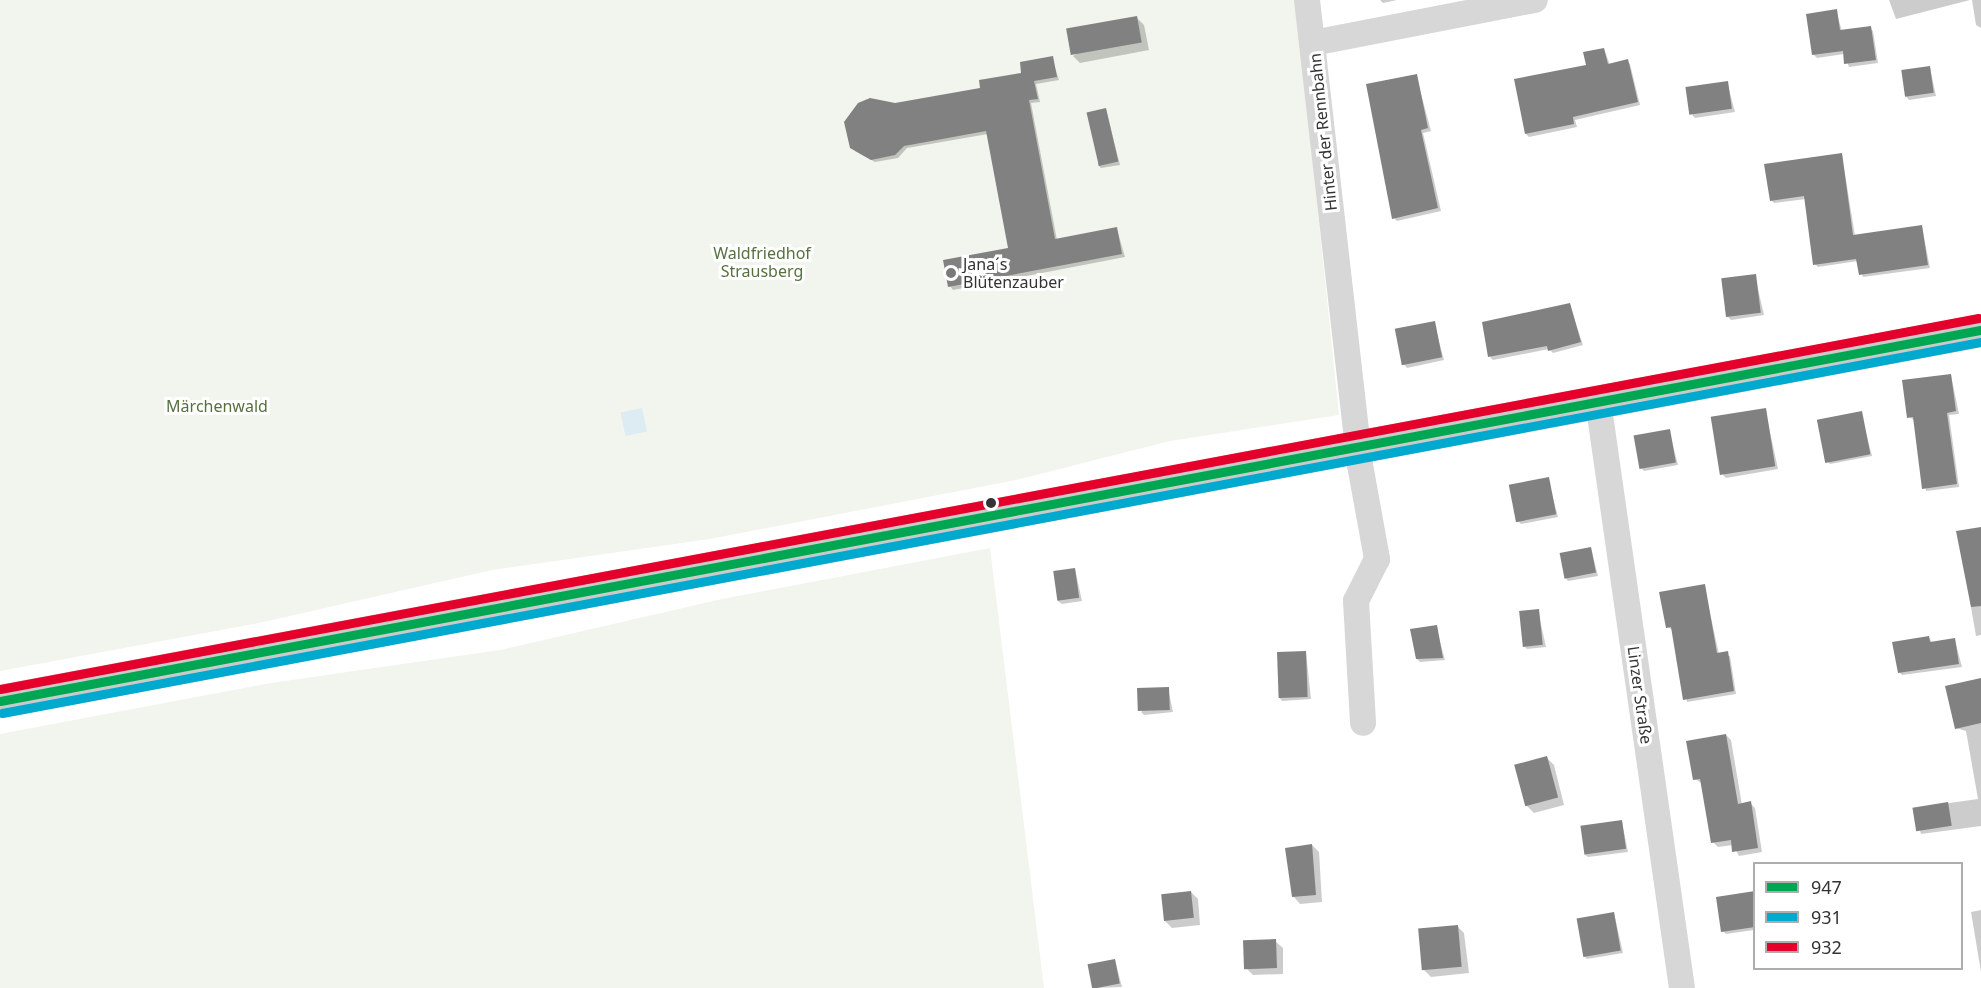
<!DOCTYPE html>
<meta charset="utf-8">
<style>
body{margin:0}
#map{position:relative;width:1981px;height:988px;overflow:hidden;background:#fff;font-family:"Noto Sans",sans-serif}
div>[style]{position:absolute}
.green>*{inset:0;background:#f1f5ed}
.water>*{inset:0;background:#ddebf3;transform-origin:0 0}
.shadow>*{inset:0;background:#0003}
.building>*{inset:0;background:#818181;transform-origin:0 0}
.minor>*{height:26px;margin:-13px;padding:0 13px;transform-origin:13px;border-radius:13px;background:#d7d7d7}
.major>*{height:33px;margin:-16.5px;padding:0 16.5px;transform-origin:16.5px;border-radius:16.5px;background:#cacaca}
.bus-1>*{height:9px;margin:-4.5px;padding:0 4.5px;transform-origin:4.5px;border-radius:4.5px;background:#00a651}
.bus-2>*{height:9px;margin:-4.5px;padding:0 4.5px;transform-origin:4.5px;border-radius:4.5px;background:#00a9ce}
.bus-3>*{height:9px;margin:-4.5px;padding:0 4.5px;transform-origin:4.5px;border-radius:4.5px;background:#e4002b}
.dots>*{width:16px;height:16px;translate:-50% -50%;box-sizing:border-box;border:3px solid #fff;border-radius:50%}
span{translate:-50% -50%;white-space:nowrap;text-align:center;line-height:1.15;-webkit-text-stroke:6px #fff;paint-order:stroke}
.street-label{font-size:16px;color:#333}
.park-label{font-size:16px;color:#56703f}
.poi-label{font-size:16px;color:#333}
.left{translate:0 -50%;text-align:left}
.legend{position:absolute;left:1753px;top:862px;width:210px;height:108px;box-sizing:border-box;background:#fff;border:2px solid #adadad;margin:0;padding:8px 10px;list-style:none;font-size:18px;color:#333}
.legend li{display:flex;align-items:center;gap:12px;height:30px}
.legend b{width:30px;border:2px solid #adadad}
</style>
<div id="map">
<div class="green">
<i style="clip-path:polygon(0 0,1296px 0,1339px 415px,1170px 441px,1016px 480px,710px 539px,492px 570px,259px 623px,0 671px)"></i>
<i style="clip-path:polygon(990px 548px,1044px 988px,0 988px,0 734px,271px 683px,500px 650px,722px 599px)"></i>
</div>
<div class="water">
<i style="left:642px;top:408px;width:24px;height:22px;rotate:78deg"></i>
</div>
<div class="shadow">
<i style="clip-path:polygon(1380px 0,1397px 0,1383px 3px)"></i>
<i style="clip-path:polygon(1889px 0,1970px 0,1896px 19px)"></i>
<i style="clip-path:polygon(1972px 0,1981px 0,1981px 28px,1976px 25px)"></i>
<i style="clip-path:polygon(1836px 11px,1842px 31px,1870px 28px,1873px 31px,1878px 63px,1849px 67px,1844px 54px,1817px 58px,1814px 55px)"></i>
<i style="clip-path:polygon(1137px 18px,1144px 25px,1149px 50px,1080px 63px,1073px 56px)"></i>
<i style="clip-path:polygon(1604px 49px,1610px 65px,1627px 61px,1630px 64px,1640px 105px,1575px 120px,1577px 127px,1529px 137px,1526px 134px)"></i>
<i style="clip-path:polygon(1052px 58px,1059px 80px,1036px 84px,1040px 102px,1031px 103px,1057px 240px,1117px 229px,1125px 257px,953px 290px,950px 286px,1010px 249px,988px 134px,907px 148px,898px 158px,875px 162px,855px 151px,895px 105px,981px 90px,1023px 75px)"></i>
<i style="clip-path:polygon(1930px 68px,1936px 96px,1909px 100px,1906px 96px)"></i>
<i style="clip-path:polygon(1416px 75px,1431px 131px,1423px 133px,1441px 211px,1397px 221px,1394px 218px)"></i>
<i style="clip-path:polygon(1727px 82px,1735px 112px,1695px 118px,1692px 115px)"></i>
<i style="clip-path:polygon(1106px 110px,1120px 165px,1101px 168px,1098px 165px)"></i>
<i style="clip-path:polygon(1842px 155px,1855px 236px,1922px 227px,1930px 268px,1863px 277px,1858px 261px,1818px 267px,1815px 264px,1806px 199px,1774px 203px,1771px 200px)"></i>
<i style="clip-path:polygon(1755px 276px,1764px 315px,1731px 320px,1728px 317px)"></i>
<i style="clip-path:polygon(1570px 305px,1583px 345px,1553px 353px,1549px 349px,1493px 360px,1490px 357px)"></i>
<i style="clip-path:polygon(1434px 323px,1444px 360px,1407px 368px,1404px 364px)"></i>
<i style="clip-path:polygon(1951px 375px,1959px 414px,1949px 415px,1959px 487px,1926px 491px,1914px 420px,1909px 417px)"></i>
<i style="clip-path:polygon(1765px 409px,1778px 469px,1726px 478px,1723px 475px)"></i>
<i style="clip-path:polygon(1861px 413px,1872px 456px,1830px 464px,1827px 461px)"></i>
<i style="clip-path:polygon(1669px 430px,1678px 465px,1644px 471px,1641px 468px)"></i>
<i style="clip-path:polygon(1548px 479px,1558px 517px,1521px 524px,1518px 521px)"></i>
<i style="clip-path:polygon(1981px 528px,1981px 635px,1976px 636px,1958px 532px)"></i>
<i style="clip-path:polygon(1591px 548px,1598px 576px,1568px 581px,1565px 577px)"></i>
<i style="clip-path:polygon(1075px 569px,1082px 601px,1062px 604px,1058px 601px)"></i>
<i style="clip-path:polygon(1704px 586px,1719px 654px,1730px 656px,1736px 694px,1687px 702px,1673px 630px,1667px 627px)"></i>
<i style="clip-path:polygon(1538px 611px,1546px 647px,1527px 649px,1524px 646px)"></i>
<i style="clip-path:polygon(1436px 627px,1445px 660px,1420px 662px,1417px 659px)"></i>
<i style="clip-path:polygon(1929px 637px,1933px 644px,1955px 640px,1962px 667px,1902px 675px,1899px 672px)"></i>
<i style="clip-path:polygon(1306px 652px,1311px 699px,1282px 701px,1279px 697px)"></i>
<i style="clip-path:polygon(1981px 679px,1981px 826px,1921px 834px,1914px 808px,1978px 799px,1966px 731px,1956px 728px)"></i>
<i style="clip-path:polygon(1168px 688px,1173px 712px,1144px 715px,1141px 712px)"></i>
<i style="clip-path:polygon(1726px 735px,1731px 740px,1742px 805px,1750px 803px,1755px 808px,1762px 852px,1739px 856px,1733px 845px,1718px 847px,1713px 842px,1703px 784px,1695px 779px)"></i>
<i style="clip-path:polygon(1547px 758px,1554px 765px,1564px 805px,1534px 813px,1527px 806px)"></i>
<i style="clip-path:polygon(1622px 822px,1628px 852px,1588px 857px,1584px 854px)"></i>
<i style="clip-path:polygon(1312px 845px,1319px 852px,1322px 902px,1300px 904px,1293px 896px)"></i>
<i style="clip-path:polygon(1191px 892px,1198px 899px,1200px 925px,1172px 928px,1165px 921px)"></i>
<i style="clip-path:polygon(1754px 893px,1754px 930px,1726px 934px,1723px 931px)"></i>
<i style="clip-path:polygon(1981px 910px,1981px 972px,1971px 912px)"></i>
<i style="clip-path:polygon(1614px 913px,1623px 953px,1587px 959px,1584px 956px)"></i>
<i style="clip-path:polygon(1457px 926px,1464px 933px,1469px 973px,1431px 977px,1424px 970px)"></i>
<i style="clip-path:polygon(1275px 941px,1283px 948px,1283px 974px,1253px 975px,1246px 968px)"></i>
<i style="clip-path:polygon(1115px 960px,1122px 987px,1093px 988px,1089px 965px)"></i>
</div>
<div class="building">
<i style="clip-path:polygon(1837px 9px,1840px 30px,1871px 26px,1876px 60px,1844px 64px,1843px 51px,1812px 55px,1806px 14px)"></i>
<i style="left:1137px;top:16px;width:27px;height:72px;rotate:80deg"></i>
<i style="clip-path:polygon(1604px 48px,1608px 64px,1628px 59px,1638px 102px,1573px 117px,1574px 124px,1525px 134px,1514px 79px,1586px 65px,1583px 52px)"></i>
<i style="clip-path:polygon(1053px 56px,1057px 77px,1034px 81px,1038px 99px,1029px 100px,1055px 239px,1117px 227px,1122px 254px,948px 287px,943px 260px,1008px 248px,986px 131px,904px 146px,895px 155px,871px 160px,850px 148px,844px 122px,858px 103px,870px 98px,895px 103px,980px 88px,979px 80px,1021px 73px,1020px 62px)"></i>
<i style="left:1930px;top:66px;width:27px;height:29px;rotate:82deg"></i>
<i style="clip-path:polygon(1417px 74px,1428px 128px,1421px 130px,1438px 208px,1392px 219px,1366px 84px)"></i>
<i style="left:1728px;top:81px;width:28px;height:43px;rotate:82deg"></i>
<i style="left:1106px;top:108px;width:55px;height:20px;rotate:77deg"></i>
<i style="clip-path:polygon(1842px 153px,1853px 235px,1922px 225px,1928px 265px,1859px 275px,1856px 259px,1813px 265px,1804px 196px,1770px 201px,1764px 164px)"></i>
<i style="left:1756px;top:274px;width:39px;height:35px;rotate:83deg"></i>
<i style="clip-path:polygon(1570px 303px,1581px 342px,1548px 351px,1547px 346px,1488px 357px,1482px 322px)"></i>
<i style="left:1435px;top:321px;width:37px;height:41px;rotate:79deg"></i>
<i style="clip-path:polygon(1951px 374px,1956px 411px,1947px 413px,1957px 484px,1922px 489px,1913px 417px,1907px 418px,1902px 380px)"></i>
<i style="left:1766px;top:408px;width:59px;height:56px;rotate:81deg"></i>
<i style="left:1862px;top:411px;width:44px;height:46px;rotate:79deg"></i>
<i style="left:1670px;top:429px;width:34px;height:37px;rotate:80deg"></i>
<i style="left:1549px;top:477px;width:38px;height:41px;rotate:79deg"></i>
<i style="clip-path:polygon(1981px 527px,1981px 606px,1971px 607px,1956px 531px)"></i>
<i style="left:1591px;top:547px;width:26px;height:32px;rotate:79deg"></i>
<i style="left:1075px;top:568px;width:30px;height:22px;rotate:82deg"></i>
<i style="clip-path:polygon(1705px 584px,1717px 653px,1728px 651px,1734px 691px,1683px 700px,1671px 627px,1666px 628px,1659px 592px)"></i>
<i style="left:1539px;top:609px;width:36px;height:20px;rotate:84deg"></i>
<i style="clip-path:polygon(1437px 625px,1443px 658px,1416px 659px,1410px 629px)"></i>
<i style="clip-path:polygon(1929px 636px,1930px 642px,1955px 638px,1959px 664px,1898px 673px,1892px 642px)"></i>
<i style="left:1306px;top:651px;width:46px;height:29px;rotate:88deg"></i>
<i style="clip-path:polygon(1981px 678px,1981px 723px,1955px 729px,1945px 686px)"></i>
<i style="left:1169px;top:687px;width:23px;height:32px;rotate:88deg"></i>
<i style="clip-path:polygon(1726px 734px,1738px 804px,1751px 801px,1758px 848px,1732px 852px,1731px 840px,1711px 843px,1700px 779px,1693px 780px,1686px 741px)"></i>
<i style="left:1547px;top:756px;width:43px;height:34px;rotate:75deg"></i>
<i style="left:1948px;top:802px;width:24px;height:36px;rotate:81deg"></i>
<i style="left:1622px;top:820px;width:29px;height:42px;rotate:82deg"></i>
<i style="clip-path:polygon(1312px 844px,1316px 895px,1292px 897px,1285px 848px)"></i>
<i style="left:1191px;top:891px;width:27px;height:30px;rotate:84deg"></i>
<i style="clip-path:polygon(1755px 891px,1755px 927px,1721px 932px,1716px 897px)"></i>
<i style="left:1614px;top:912px;width:39px;height:38px;rotate:80deg"></i>
<i style="left:1458px;top:925px;width:42px;height:40px;rotate:85deg"></i>
<i style="left:1276px;top:939px;width:29px;height:33px;rotate:88deg"></i>
<i style="left:1115px;top:959px;width:25px;height:28px;rotate:79deg"></i>
</div>
<div class="minor">
<i style="left:1307px;top:0;width:468px;rotate:83.5deg"></i>
<i style="left:1360px;top:465px;width:96px;rotate:79.7deg"></i>
<i style="left:1377px;top:559px;width:47px;rotate:116.6deg"></i>
<i style="left:1356px;top:601px;width:122px;rotate:86.7deg"></i>
<i style="left:1313px;top:43px;width:226px;rotate:-11deg"></i>
<i style="left:1598px;top:401px;width:593px;rotate:81.86deg"></i>
</div>
<div class="major">
<i style="left:0;top:701px;width:2015px;rotate:-10.61deg"></i>
</div>
<div class="bus-1">
<i style="left:0;top:701px;width:2015px;rotate:-10.61deg"></i>
</div>
<div class="bus-2">
<i style="left:2px;top:713px;width:2013px;rotate:-10.62deg"></i>
</div>
<div class="bus-3">
<i style="left:0;top:689px;width:2013px;rotate:-10.62deg"></i>
</div>
<div class="dots">
<i style="left:951px;top:273px;background:#7a7a7a"></i>
<i style="left:991px;top:503px;background:#333"></i>
</div>
<div class="street-label">
<span style="left:1323px;top:132px;rotate:-96deg">Hinter der Rennbahn</span>
<span style="left:1640px;top:695px;rotate:82deg">Linzer Straße</span>
</div>
<div class="park-label">
<span style="left:762px;top:262px">Waldfriedhof<br>Strausberg</span>
<span style="left:217px;top:406px">Märchenwald</span>
</div>
<div class="poi-label">
<span class="left" style="left:963px;top:273px">Jana´s<br>Blütenzauber</span>
</div>
<ul class="legend">
<li><b style="height:8px;background:#00a651"></b>947</li>
<li><b style="height:8px;background:#00a9ce"></b>931</li>
<li><b style="height:8px;background:#e4002b"></b>932</li>
</ul>
</div>
